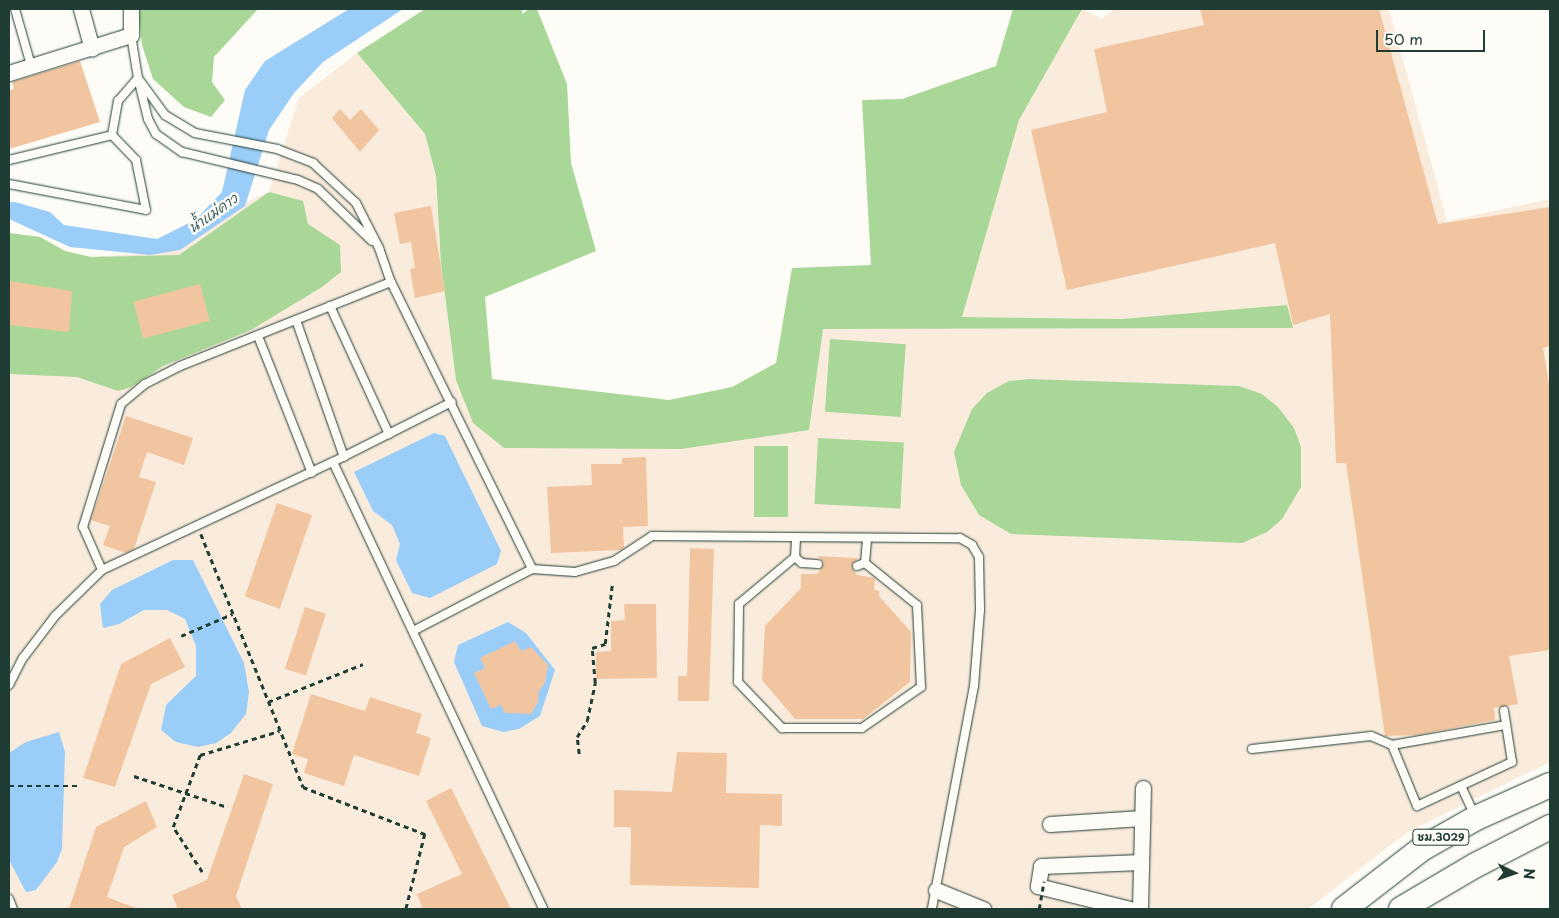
<!DOCTYPE html>
<meta charset="utf-8">
<style>
body{margin:0}
#map{position:relative;width:1559px;height:918px;overflow:hidden;background:#fdfcf7;font-family:"Playpen Sans","Playpen Sans Thai",sans-serif}
div>[style]{position:absolute}
.built>*{inset:0;background:#faecdd}
.green>*{inset:0;background:#a9d797;transform-origin:0 0}
.water>*{inset:0;background:#9acdf7}
.building>*{inset:0;background:#f2c5a1;transform-origin:0 0}
.path>*{height:2.5px;margin-top:-1.25px;transform-origin:0;background:repeating-linear-gradient(90deg,#1f3d34 0 5px,transparent 0 9px)}
.roads{filter:drop-shadow(0 0 1px #1f3d34) drop-shadow(0 0 1px #1f3d34)}
.lane>*{height:8px;margin:-4px;padding:0 4px;transform-origin:4px;border-radius:4px;background:#fdfcf7}
.street>*{height:15px;margin:-7.5px;padding:0 7.5px;transform-origin:7.5px;border-radius:7.5px;background:#fdfcf7}
.primary>*{height:24px;margin:-12px;padding:0 12px;transform-origin:12px;border-radius:12px;background:#fdfcf7}
.path-bridge>*{height:2.5px;margin-top:-1.25px;transform-origin:0;background:repeating-linear-gradient(90deg,#1f3d34 0 5px,transparent 0 9px)}
span{translate:-50% -50%;white-space:nowrap;text-align:center;line-height:1.15;-webkit-text-stroke:5px #fdfcf7;paint-order:stroke}
.shield-label span{padding:1px 4px;background:#fdfcf7;border:1px solid;border-radius:4px;-webkit-text-stroke-width:0}
.shield-label{font-size:11px;color:#1f3d34;font-weight:700}
.water-label{font-size:14px;color:#3e6165;font-style:italic}
.frame{position:absolute;inset:0;border:10px solid #1f3d34;pointer-events:none}
.north{position:absolute;left:1489px;top:848px;width:50px;height:50px;-webkit-text-stroke:4px #fdfcf7;paint-order:stroke;rotate:93deg;font-size:14px;font-weight:700;line-height:20px;text-align:center;color:#1f3d34}
.north::after{content:'';display:block;margin:auto;width:18px;height:22px;background:#1f3d34;clip-path:polygon(50% 0,100% 100%,50% 72%,0 100%)}
.scale{position:absolute;left:1376px;top:30px;width:109px;height:22px;box-sizing:border-box;border:2px solid #1f3d34;border-top:0;padding-left:6px;font-size:15px;line-height:18px;white-space:nowrap;color:#1f3d34;-webkit-text-stroke:4px #fdfcf7;paint-order:stroke}
</style>
<div id="map">
<div class="built">
<i style="clip-path:polygon(1082px 9px,1102px 19px,1114px 9px,1389px 9px,1447px 221px,1550px 199px,1550px 762px,1406px 833px,1308px 909px,9px 909px,9px 233px,40px 237px,65px 251px,91px 257px,165px 252px,253px 199px,269px 192px,299px 98px,357px 53px,425px 134px,436px 176px,441px 264px,456px 380px,681px 449px,823px 329px,1292px 328px,1122px 319px,961px 317px,1019px 120px)"></i>
</div>
<div class="green">
<i style="clip-path:polygon(138px 9px,258px 9px,214px 57px,212px 82px,225px 100px,211px 117px,184px 107px,153px 79px,142px 45px)"></i>
<i style="clip-path:polygon(425px 9px,522px 9px,522px 14px,529px 9px,537px 9px,567px 84px,571px 163px,596px 251px,485px 297px,492px 379px,669px 400px,732px 387px,776px 363px,792px 268px,871px 265px,862px 100px,902px 99px,996px 66px,1013px 9px,1082px 9px,1019px 120px,962px 317px,1122px 319px,1287px 305px,1293px 328px,823px 329px,809px 430px,681px 449px,504px 448px,473px 423px,456px 380px,441px 264px,436px 176px,425px 134px,357px 53px)"></i>
<i style="clip-path:polygon(269px 192px,303px 201px,308px 224px,340px 245px,341px 272px,322px 287px,251px 330px,163px 366px,131px 387px,118px 391px,77px 377px,9px 374px,9px 233px,40px 237px,65px 251px,91px 257px,179px 255px)"></i>
<i style="left:830px;top:339px;width:76px;height:73px;rotate:4deg"></i>
<i style="clip-path:polygon(1029px 379px,1239px 386px,1262px 394px,1278px 407px,1294px 428px,1301px 447px,1301px 487px,1282px 519px,1267px 532px,1242px 543px,1011px 534px,979px 515px,961px 485px,954px 452px,972px 409px,987px 393px,1009px 381px)"></i>
<i style="left:818px;top:438px;width:86px;height:66px;rotate:3deg"></i>
<i style="left:754px;top:446px;width:34px;height:71px"></i>
</div>
<div class="water">
<i style="clip-path:polygon(349px 9px,403px 9px,323px 62px,294px 93px,269px 130px,245px 206px,180px 250px,150px 255px,70px 247px,9px 219px,9px 202px,15px 202px,50px 212px,64px 225px,157px 239px,195px 220px,222px 192px,245px 90px,265px 61px)"></i>
<i style="clip-path:polygon(434px 433px,445px 436px,501px 551px,497px 564px,430px 598px,412px 593px,396px 560px,400px 544px,392px 525px,373px 511px,354px 472px)"></i>
<i style="clip-path:polygon(173px 560px,193px 560px,244px 663px,249px 692px,246px 714px,231px 733px,216px 743px,198px 747px,176px 742px,161px 730px,166px 705px,196px 676px,196px 646px,185px 619px,167px 610px,144px 610px,119px 624px,103px 628px,100px 604px,112px 590px)"></i>
<i style="clip-path:polygon(508px 622px,526px 633px,555px 670px,540px 716px,519px 729px,503px 732px,482px 726px,454px 662px,458px 645px)"></i>
<i style="clip-path:polygon(59px 732px,65px 752px,62px 849px,57px 862px,36px 890px,26px 892px,10px 862px,9px 753px,26px 742px)"></i>
</div>
<div class="building">
<i style="clip-path:polygon(1200px 9px,1379px 9px,1438px 224px,1550px 207px,1550px 346px,1543px 348px,1550px 390px,1550px 650px,1509px 656px,1518px 704px,1494px 708px,1495px 720px,1417px 735px,1385px 736px,1346px 463px,1336px 463px,1330px 314px,1293px 325px,1275px 243px,1067px 290px,1031px 130px,1107px 112px,1094px 49px,1204px 25px)"></i>
<i style="clip-path:polygon(80px 61px,100px 122px,9px 149px,9px 90px,14px 89px,12px 82px)"></i>
<i style="clip-path:polygon(340px 109px,350px 120px,361px 109px,379px 130px,360px 152px,332px 118px)"></i>
<i style="clip-path:polygon(431px 206px,445px 291px,415px 298px,410px 269px,415px 268px,411px 242px,400px 244px,394px 213px)"></i>
<i style="clip-path:polygon(9px 281px,72px 291px,69px 332px,9px 325px)"></i>
<i style="left:200px;top:284px;width:38px;height:69px;rotate:75deg"></i>
<i style="clip-path:polygon(126px 416px,193px 438px,184px 465px,147px 452px,139px 477px,156px 482px,134px 549px,126px 553px,103px 545px,110px 526px,91px 520px)"></i>
<i style="clip-path:polygon(646px 457px,648px 526px,623px 527px,624px 548px,621px 550px,551px 553px,547px 487px,592px 485px,591px 464px,622px 464px,622px 458px)"></i>
<i style="left:277px;top:503px;width:37px;height:99px;rotate:19deg"></i>
<i style="clip-path:polygon(690px 548px,714px 549px,709px 701px,678px 701px,678px 676px,687px 676px)"></i>
<i style="clip-path:polygon(818px 556px,858px 558px,852px 565px,853px 570px,857px 575px,875px 578px,874px 590px,879px 591px,879px 596px,911px 632px,910px 682px,863px 719px,795px 719px,762px 680px,765px 626px,801px 588px,801px 574px,817px 574px,822px 567px,823px 562px)"></i>
<i style="clip-path:polygon(624px 604px,656px 604px,657px 678px,596px 679px,596px 652px,611px 651px,611px 621px,625px 620px)"></i>
<i style="left:305px;top:607px;width:22px;height:65px;rotate:18deg"></i>
<i style="clip-path:polygon(170px 638px,185px 667px,151px 684px,115px 787px,83px 778px,121px 664px)"></i>
<i style="clip-path:polygon(515px 641px,521px 651px,531px 647px,548px 665px,545px 683px,539px 691px,538px 702px,531px 714px,505px 713px,501px 705px,491px 709px,474px 673px,485px 668px,480px 658px)"></i>
<i style="clip-path:polygon(311px 694px,365px 711px,370px 697px,422px 714px,416px 733px,431px 738px,419px 776px,354px 755px,344px 786px,304px 773px,308px 759px,292px 754px)"></i>
<i style="clip-path:polygon(677px 752px,727px 753px,726px 793px,782px 794px,782px 826px,760px 825px,759px 888px,630px 885px,631px 827px,614px 827px,614px 790px,672px 792px)"></i>
<i style="clip-path:polygon(244px 774px,273px 784px,236px 896px,242px 909px,178px 909px,172px 895px,207px 880px)"></i>
<i style="clip-path:polygon(451px 788px,511px 909px,423px 909px,417px 894px,462px 874px,426px 801px)"></i>
<i style="clip-path:polygon(146px 801px,157px 827px,124px 847px,107px 897px,138px 909px,69px 909px,96px 827px)"></i>
</div>
<div class="path">
<i style="left:201px;top:534px;width:273px;rotate:68deg"></i>
<i style="left:303px;top:787px;width:131px;rotate:21.1deg"></i>
<i style="left:425px;top:834px;width:77px;rotate:104.2deg"></i>
<i style="left:181px;top:636px;width:56px;rotate:-23.3deg"></i>
<i style="left:268px;top:702px;width:102px;rotate:-21.8deg"></i>
<i style="left:579px;top:754px;width:17px;rotate:-97deg"></i>
<i style="left:577px;top:737px;width:19px;rotate:-58deg"></i>
<i style="left:587px;top:721px;width:39px;rotate:-78deg"></i>
<i style="left:595px;top:683px;width:35px;rotate:-95deg"></i>
<i style="left:592px;top:648px;width:14px;rotate:-17deg"></i>
<i style="left:605px;top:644px;width:59px;rotate:-83.2deg"></i>
<i style="left:134px;top:776px;width:99px;rotate:18.3deg"></i>
<i style="left:9px;top:786px;width:70px"></i>
<i style="left:202px;top:872px;width:54px;rotate:-122.8deg"></i>
<i style="left:173px;top:827px;width:77px;rotate:-69.4deg"></i>
<i style="left:200px;top:755px;width:83px;rotate:-16.9deg"></i>
</div>
<div class="roads">
<div class="lane">
<i style="left:15px;top:9px;width:58px;rotate:74.1deg"></i>
<i style="left:131px;top:35px;width:44px;rotate:80.8deg"></i>
<i style="left:138px;top:78px;width:42px;rotate:76.3deg"></i>
<i style="left:148px;top:119px;width:17px;rotate:62deg"></i>
<i style="left:156px;top:134px;width:32px;rotate:35deg"></i>
<i style="left:182px;top:152px;width:119px;rotate:13.6deg"></i>
<i style="left:298px;top:180px;width:22px;rotate:24deg"></i>
<i style="left:318px;top:189px;width:75px;rotate:43.9deg"></i>
<i style="left:138px;top:78px;width:46px;rotate:53.9deg"></i>
<i style="left:165px;top:115px;width:35px;rotate:31deg"></i>
<i style="left:195px;top:133px;width:84px;rotate:11deg"></i>
<i style="left:277px;top:149px;width:39px;rotate:21deg"></i>
<i style="left:313px;top:163px;width:59px;rotate:42.9deg"></i>
<i style="left:356px;top:203px;width:51px;rotate:62.9deg"></i>
<i style="left:379px;top:248px;width:36px;rotate:71deg"></i>
<i style="left:391px;top:282px;width:320px;rotate:63.8deg"></i>
<i style="left:9px;top:160px;width:106px;rotate:-13.6deg"></i>
<i style="left:112px;top:135px;width:35px;rotate:-80deg"></i>
<i style="left:118px;top:101px;width:30px;rotate:-49deg"></i>
<i style="left:9px;top:184px;width:139px;rotate:10.7deg"></i>
<i style="left:146px;top:210px;width:51px;rotate:-101.3deg"></i>
<i style="left:136px;top:160px;width:35px;rotate:-134deg"></i>
<i style="left:330px;top:306px;width:141px;rotate:65.3deg"></i>
<i style="left:296px;top:320px;width:145px;rotate:70.7deg"></i>
<i style="left:258px;top:336px;width:147px;rotate:68.5deg"></i>
<i style="left:333px;top:462px;width:494px;rotate:64.8deg"></i>
<i style="left:796px;top:539px;width:18px;rotate:93deg"></i>
<i style="left:795px;top:557px;width:9px;rotate:41deg"></i>
<i style="left:802px;top:563px;width:16px;rotate:4deg"></i>
<i style="left:795px;top:557px;width:73px;rotate:140deg"></i>
<i style="left:739px;top:604px;width:78px;rotate:90.7deg"></i>
<i style="left:738px;top:682px;width:64px;rotate:46.3deg"></i>
<i style="left:782px;top:728px;width:80px"></i>
<i style="left:862px;top:728px;width:72px;rotate:-34.8deg"></i>
<i style="left:921px;top:687px;width:82px;rotate:-92.8deg"></i>
<i style="left:917px;top:605px;width:67px;rotate:-141.1deg"></i>
<i style="left:857px;top:566px;width:9px;rotate:-21deg"></i>
<i style="left:865px;top:563px;width:24px;rotate:-85deg"></i>
<i style="left:102px;top:570px;width:47px;rotate:-113.8deg"></i>
<i style="left:83px;top:527px;width:129px;rotate:-72.8deg"></i>
<i style="left:121px;top:404px;width:31px;rotate:-40deg"></i>
<i style="left:145px;top:384px;width:39px;rotate:-27deg"></i>
<i style="left:180px;top:366px;width:227px;rotate:-21.7deg"></i>
<i style="left:413px;top:631px;width:134px;rotate:-27.5deg"></i>
<i style="left:532px;top:569px;width:43px;rotate:4deg"></i>
<i style="left:575px;top:572px;width:41px;rotate:-15.8deg"></i>
<i style="left:614px;top:561px;width:45px;rotate:-33.3deg"></i>
<i style="left:652px;top:536px;width:308px;rotate:0.4deg"></i>
<i style="left:960px;top:538px;width:14px;rotate:30deg"></i>
<i style="left:972px;top:545px;width:14px;rotate:60deg"></i>
<i style="left:979px;top:557px;width:53px;rotate:88.9deg"></i>
<i style="left:980px;top:610px;width:76px;rotate:94.5deg"></i>
<i style="left:974px;top:686px;width:227px;rotate:100.7deg"></i>
<i style="left:9px;top:685px;width:30px;rotate:-63deg"></i>
<i style="left:23px;top:658px;width:53px;rotate:-52.7deg"></i>
<i style="left:55px;top:616px;width:66px;rotate:-44.4deg"></i>
<i style="left:102px;top:570px;width:255px;rotate:-25.1deg"></i>
<i style="left:333px;top:462px;width:133px;rotate:-26.8deg"></i>
<i style="left:1392px;top:745px;width:66px;rotate:67.7deg"></i>
<i style="left:1417px;top:806px;width:105px;rotate:-24.9deg"></i>
<i style="left:1512px;top:762px;width:52px;rotate:-98.9deg"></i>
<i style="left:1252px;top:749px;width:120px;rotate:-6.2deg"></i>
<i style="left:1371px;top:736px;width:23px;rotate:23deg"></i>
<i style="left:1392px;top:745px;width:116px;rotate:-10deg"></i>
<i style="left:1461px;top:786px;width:33px;rotate:65deg"></i>
<i style="left:9px;top:899px;width:11px;rotate:68deg"></i>
</div>
<div class="street">
<i style="left:81px;top:9px;width:41px;rotate:74.6deg"></i>
<i style="left:9px;top:73px;width:128px;rotate:-17.3deg"></i>
<i style="left:131px;top:35px;width:26px;rotate:-90deg"></i>
<i style="left:1050px;top:824px;width:92px;rotate:-3.7deg"></i>
<i style="left:936px;top:890px;width:51px;rotate:22deg"></i>
<i style="left:1130px;top:909px;width:95px;rotate:-166deg"></i>
<i style="left:1038px;top:886px;width:20px;rotate:-81deg"></i>
<i style="left:1041px;top:866px;width:100px;rotate:-2.3deg"></i>
<i style="left:1140px;top:909px;width:121px;rotate:-88.6deg"></i>
</div>
<div class="primary">
<i style="left:1344px;top:909px;width:100px;rotate:-37.7deg"></i>
<i style="left:1423px;top:848px;width:61px;rotate:-29.5deg"></i>
<i style="left:1476px;top:818px;width:81px;rotate:-24deg"></i>
<i style="left:1401px;top:909px;width:87px;rotate:-30.4deg"></i>
<i style="left:1476px;top:865px;width:83px;rotate:-27.2deg"></i>
</div>
</div>
<div class="path-bridge">
<i style="left:1039px;top:909px;width:28px;rotate:-80deg"></i>
</div>
<div class="shield-label">
<span style="left:1441px;top:837px">ชม.3029</span>
</div>
<div class="water-label">
<span style="left:213px;top:213px;rotate:-35deg">น้ำแม่คาว</span>
</div>
<div class="frame"></div>
<div class="north">N</div>
<div class="scale">50 m</div>
</div>
